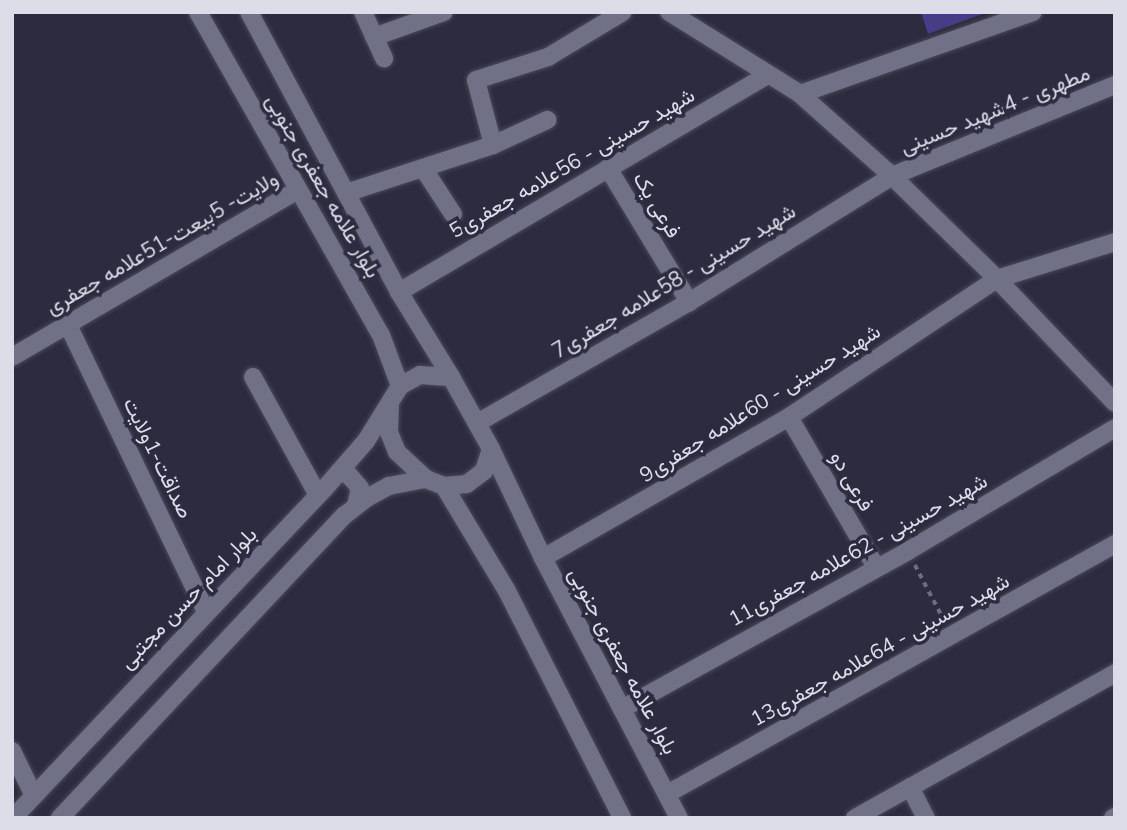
<!DOCTYPE html>
<meta charset="utf-8">
<style>
body{margin:0}
#map{position:relative;width:1127px;height:830px;overflow:hidden;background:#2c2b3f;font-family:"Nunito Sans",Vazirmatn,sans-serif}
div>[style]{position:absolute}
.building>*{inset:0;background:#473d86}
.path>*{height:3.5px;margin-top:-1.75px;transform-origin:0;background:repeating-linear-gradient(90deg,#6d6d7e 0 5px,transparent 0 10px)}
.roads{filter:drop-shadow(0 0 2px #494858) drop-shadow(0 0 2px #494858)}
.street>*{height:18px;margin:-9px;padding:0 9px;transform-origin:9px;border-radius:9px;background:#707087}
.secondary>*{height:18px;margin:-9px;padding:0 9px;transform-origin:9px;border-radius:9px;background:#707087}
span{translate:-50% -50%;white-space:nowrap;text-align:center;line-height:1.15;-webkit-text-stroke:7px #2c2b3f;paint-order:stroke}
.street-label{font-size:21px;color:#ddddea}
.frame{position:absolute;inset:0;border:14px solid #ddddea;pointer-events:none}
</style>
<div id="map">
<div class="building">
<i style="clip-path:polygon(921px 12px,985px 12px,985px 13px,928px 34px)"></i>
</div>
<div class="path">
<i style="left:915px;top:565px;width:62px;rotate:62.2deg"></i>
</div>
<div class="roads">
<div class="street">
<i style="left:363px;top:12px;width:51px;rotate:65.5deg"></i>
<i style="left:669px;top:12px;width:155px;rotate:32deg"></i>
<i style="left:800px;top:94px;width:123px;rotate:41.7deg"></i>
<i style="left:892px;top:176px;width:147px;rotate:44.4deg"></i>
<i style="left:997px;top:279px;width:171px;rotate:46.4deg"></i>
<i style="left:374px;top:37px;width:74px;rotate:-19.7deg"></i>
<i style="left:800px;top:94px;width:247px;rotate:-19.4deg"></i>
<i style="left:493px;top:145px;width:60px;rotate:-24.8deg"></i>
<i style="left:423px;top:168px;width:55px;rotate:56.9deg"></i>
<i style="left:608px;top:168px;width:157px;rotate:58.8deg"></i>
<i style="left:346px;top:193px;width:155px;rotate:-18.1deg"></i>
<i style="left:493px;top:145px;width:67px;rotate:-104.7deg"></i>
<i style="left:476px;top:80px;width:76px;rotate:-17.7deg"></i>
<i style="left:548px;top:57px;width:87px;rotate:-31deg"></i>
<i style="left:399px;top:292px;width:428px;rotate:-30.5deg"></i>
<i style="left:68px;top:325px;width:318px;rotate:64.3deg"></i>
<i style="left:12px;top:357px;width:331px;rotate:-30.3deg"></i>
<i style="left:253px;top:377px;width:135px;rotate:61.2deg"></i>
<i style="left:789px;top:417px;width:173px;rotate:59.9deg"></i>
<i style="left:477px;top:423px;width:244px;rotate:-29.7deg"></i>
<i style="left:689px;top:302px;width:239px;rotate:-31.8deg"></i>
<i style="left:892px;top:176px;width:241px;rotate:-22.2deg"></i>
<i style="left:543px;top:558px;width:284px;rotate:-29.8deg"></i>
<i style="left:789px;top:417px;width:250px;rotate:-33.6deg"></i>
<i style="left:997px;top:279px;width:124px;rotate:-17.4deg"></i>
<i style="left:622px;top:709px;width:327px;rotate:-28.9deg"></i>
<i style="left:908px;top:551px;width:241px;rotate:-30.7deg"></i>
<i style="left:12px;top:751px;width:48px;rotate:64deg"></i>
<i style="left:910px;top:787px;width:35px;rotate:63deg"></i>
<i style="left:667px;top:794px;width:513px;rotate:-29.16deg"></i>
<i style="left:855px;top:818px;width:298px;rotate:-29.1deg"></i>
<i style="left:1113px;top:818px;width:2px;rotate:-27deg"></i>
</div>
<div class="secondary">
<i style="left:198px;top:12px;width:371px;rotate:60.5deg"></i>
<i style="left:381px;top:335px;width:54px;rotate:69.6deg"></i>
<i style="left:249px;top:12px;width:318px;rotate:61.8deg"></i>
<i style="left:399px;top:292px;width:100px;rotate:58.5deg"></i>
<i style="left:491px;top:449px;width:121px;rotate:64.5deg"></i>
<i style="left:543px;top:558px;width:293px;rotate:62.4deg"></i>
<i style="left:338px;top:473px;width:10px;rotate:6deg"></i>
<i style="left:348px;top:474px;width:18px;rotate:49deg"></i>
<i style="left:360px;top:488px;width:18px;rotate:103deg"></i>
<i style="left:444px;top:486px;width:120px;rotate:59deg"></i>
<i style="left:506px;top:589px;width:257px;rotate:63.1deg"></i>
<i style="left:13px;top:818px;width:454px;rotate:-46.6deg"></i>
<i style="left:325px;top:488px;width:62px;rotate:-48.9deg"></i>
<i style="left:366px;top:441px;width:65px;rotate:-58.3deg"></i>
<i style="left:400px;top:386px;width:23px;rotate:-29deg"></i>
<i style="left:420px;top:375px;width:31px;rotate:4deg"></i>
<i style="left:451px;top:377px;width:82px;rotate:60.9deg"></i>
<i style="left:491px;top:449px;width:23px;rotate:108deg"></i>
<i style="left:484px;top:471px;width:21px;rotate:143deg"></i>
<i style="left:467px;top:484px;width:23px;rotate:175deg"></i>
<i style="left:444px;top:486px;width:19px;rotate:-159deg"></i>
<i style="left:426px;top:479px;width:40px;rotate:-137deg"></i>
<i style="left:397px;top:452px;width:22px;rotate:-112deg"></i>
<i style="left:389px;top:432px;width:26px;rotate:-88deg"></i>
<i style="left:60px;top:818px;width:416px;rotate:-46.8deg"></i>
<i style="left:345px;top:515px;width:28px;rotate:-38deg"></i>
<i style="left:367px;top:498px;width:25px;rotate:-29deg"></i>
<i style="left:389px;top:486px;width:38px;rotate:-11deg"></i>
</div>
</div>
<div class="street-label">
<span style="left:995px;top:110px;rotate:-22deg">مطهری - 4شهید حسینی</span>
<span style="left:572px;top:163px;rotate:-30deg">5شهید حسینی - 56علامه جعفری</span>
<span style="left:323px;top:186px;rotate:60deg">بلوار علامه جعفری جنوبی</span>
<span style="left:657px;top:205px;rotate:59deg">فرعی یک</span>
<span style="left:162px;top:243px;rotate:-30deg">ولایت- 5بیعت-51علامه جعفری</span>
<span style="left:674px;top:281px;rotate:-31deg">7شهید حسینی - 58علامه جعفری</span>
<span style="left:760px;top:403px;rotate:-32deg">9شهید حسینی - 60علامه جعفری</span>
<span style="left:158px;top:458px;rotate:64deg">صداقت-1ولایت</span>
<span style="left:852px;top:481px;rotate:60deg">فرعی دو</span>
<span style="left:858px;top:550px;rotate:-29deg">11شهید حسینی - 62علامه جعفری</span>
<span style="left:188px;top:598px;rotate:-46deg">بلوار امام حسن مجتبی</span>
<span style="left:880px;top:650px;rotate:-29deg">13شهید حسینی - 64علامه جعفری</span>
<span style="left:623px;top:661px;rotate:62deg">بلوار علامه جعفری جنوبی</span>
</div>
<div class="frame"></div>
</div>
